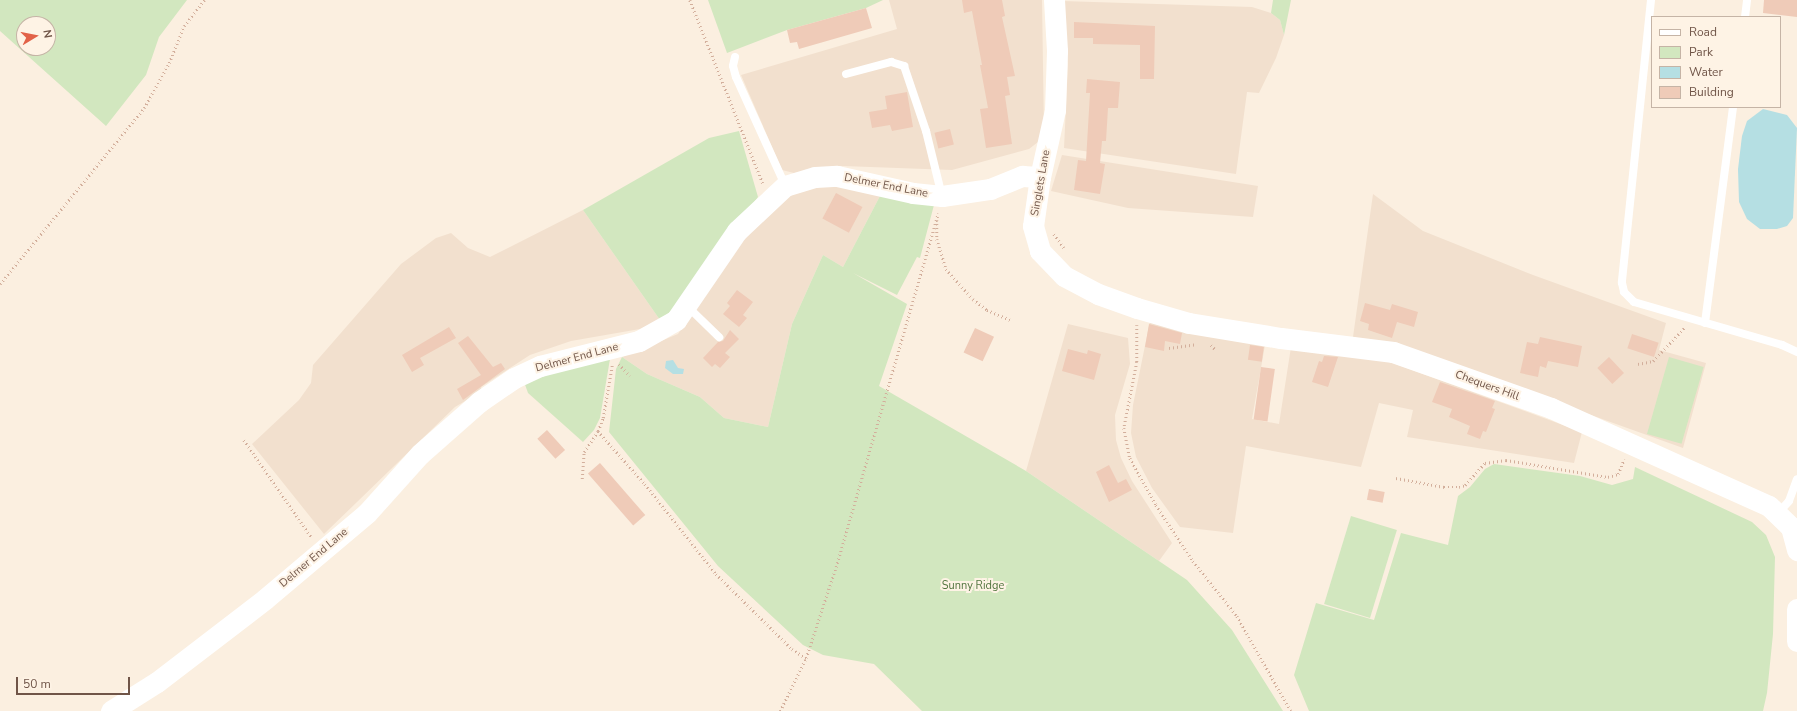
<!DOCTYPE html>
<style>
body{margin:0}
#map{position:relative;width:1797px;height:711px;overflow:hidden;background:#fbefe0;font-family:"Nunito Sans",sans-serif}
div>[style]{position:absolute}
.residential>*{inset:0;background:#f2e0ce}
.green>*{inset:0;background:#d2e7bf;transform-origin:0 0}
.water>*{inset:0;background:#b5dfe3}
.building>*{inset:0;background:#efcbb8;transform-origin:0 0}
.path>*{height:2.5px;margin-top:-1.25px;transform-origin:0;background:repeating-linear-gradient(90deg,#d3af9c 0 1px,transparent 0 4px)}
.service>*{height:8px;margin:-4px;padding:0 4px;transform-origin:4px;border-radius:4px;background:#fff}
.tertiary>*{height:21px;margin:-10.5px;padding:0 10.5px;transform-origin:10.5px;border-radius:10.5px;background:#fff}
span{translate:-50% -50%;white-space:nowrap;text-align:center;line-height:1.15;-webkit-text-stroke:4px #fef3e5;paint-order:stroke}
.street-label{font-size:11px;color:#705548}
.park-label{font-size:11px;color:#547641}
.legend{position:absolute;left:1651px;top:16px;width:130px;height:92px;box-sizing:border-box;background:#fef3e5;border:1px solid #c5b4a6;margin:0;padding:5px 7px;list-style:none;font-size:12px;color:#705548}
.legend li{display:flex;align-items:center;gap:8px;height:20px}
.legend b{width:20px;border:1px solid #c5b4a6}
.north{position:absolute;left:16px;top:16px;width:40px;height:40px;box-sizing:border-box;background:#fef3e5;border:1px solid #c5b4a6;border-radius:50%;rotate:80deg;font-size:11px;font-weight:700;line-height:16px;text-align:center;color:#705548}
.north::after{content:'';display:block;margin:auto;width:14px;height:18px;background:#e26248;clip-path:polygon(50% 0,100% 100%,50% 72%,0 100%)}
.scale{position:absolute;left:16px;top:677px;width:114px;height:18px;box-sizing:border-box;border:2px solid #705548;border-top:0;padding-left:5px;font-size:12px;line-height:14px;white-space:nowrap;color:#705548;-webkit-text-stroke:3px #fef3e5;paint-order:stroke}
</style>
<div id="map">
<div class="residential">
<i style="clip-path:polygon(889px 0,1042px 0,1044px 131px,1038px 142px,1029px 149px,952px 170px,843px 166px,794px 173px,782px 170px,741px 75px,897px 29px)"></i>
<i style="clip-path:polygon(1062px 1px,1252px 7px,1271px 13px,1280px 20px,1284px 35px,1276px 58px,1259px 93px,1247px 92px,1236px 174px,1064px 148px,1068px 64px)"></i>
<i style="clip-path:polygon(1062px 155px,1258px 186px,1253px 217px,1128px 208px,1051px 191px)"></i>
<i style="clip-path:polygon(810px 185px,832px 185px,881px 194px,843px 267px,823px 255px,792px 324px,768px 427px,724px 418px,700px 397px,647px 374px,622px 357px,678px 334px,746px 235px,790px 194px)"></i>
<i style="clip-path:polygon(1373px 194px,1423px 231px,1533px 275px,1666px 323px,1659px 350px,1706px 363px,1683px 448px,1404px 348px,1353px 337px)"></i>
<i style="clip-path:polygon(583px 210px,660px 320px,640px 329px,571px 341px,530px 355px,481px 387px,482px 391px,455px 407px,324px 534px,252px 444px,299px 400px,311px 383px,313px 365px,401px 264px,436px 238px,451px 233px,468px 248px,490px 257px)"></i>
<i style="clip-path:polygon(1150px 321px,1265px 345px,1252px 419px,1279px 424px,1291px 347px,1379px 358px,1582px 432px,1574px 463px,1407px 437px,1413px 410px,1379px 403px,1361px 467px,1246px 446px,1233px 533px,1180px 527px,1152px 488px,1136px 457px,1131px 433px,1133px 405px)"></i>
<i style="clip-path:polygon(1068px 324px,1128px 338px,1130px 364px,1115px 415px,1116px 440px,1121px 458px,1132px 481px,1172px 543px,1159px 561px,1026px 471px)"></i>
</div>
<div class="green">
<i style="clip-path:polygon(evenodd,0 0,187px 0,159px 37px,146px 75px,106px 126px,0 31px,0 0,24px 24px,48px 24px,48px 48px,24px 48px,24px 24px)"></i>
<i style="clip-path:polygon(708px 0,883px 0,866px 8px,787px 30px,727px 53px)"></i>
<i style="clip-path:polygon(1273px 0,1291px 0,1284px 35px,1280px 20px,1271px 13px)"></i>
<i style="clip-path:polygon(739px 131px,758px 197px,679px 305px,660px 320px,583px 210px,709px 138px)"></i>
<i style="clip-path:polygon(881px 194px,934px 205px,920px 258px,917px 257px,897px 295px,853px 273px,907px 304px,879px 386px,1026px 471px,1187px 580px,1232px 630px,1283px 711px,922px 711px,874px 664px,823px 655px,803px 645px,718px 566px,609px 432px,616px 369px,622px 357px,647px 374px,700px 397px,724px 418px,768px 427px,792px 324px,823px 255px,843px 267px)"></i>
<i style="left:1669px;top:357px;width:36px;height:80px;rotate:16deg"></i>
<i style="clip-path:polygon(610px 359px,600px 418px,594px 430px,583px 442px,528px 393px,523px 379px)"></i>
<i style="clip-path:polygon(1494px 464px,1580px 476px,1612px 485px,1633px 479px,1635px 467px,1752px 522px,1766px 535px,1775px 557px,1773px 634px,1767px 693px,1763px 711px,1309px 711px,1294px 675px,1316px 603px,1374px 620px,1401px 533px,1448px 545px,1458px 496px,1470px 487px,1485px 469px)"></i>
<i style="left:1351px;top:516px;width:48px;height:92px;rotate:17deg"></i>
</div>
<div class="water">
<i style="clip-path:polygon(1763px 109px,1787px 115px,1797px 128px,1793px 218px,1787px 226px,1777px 229px,1760px 229px,1747px 219px,1739px 202px,1738px 169px,1742px 136px,1747px 121px)"></i>
<i style="clip-path:polygon(673px 360px,678px 368px,684px 369px,683px 374px,673px 374px,665px 368px,666px 361px)"></i>
</div>
<div class="building">
<i style="clip-path:polygon(962px 0,1002px 0,1005px 16px,1002px 17px,1015px 76px,1007px 77px,1010px 95px,1005px 96px,1012px 144px,986px 148px,980px 109px,988px 108px,980px 65px,982px 65px,972px 11px,964px 13px)"></i>
<i style="clip-path:polygon(1764px 0,1797px 0,1797px 17px,1763px 13px)"></i>
<i style="clip-path:polygon(866px 8px,872px 28px,799px 49px,797px 42px,790px 43px,787px 30px)"></i>
<i style="clip-path:polygon(1074px 22px,1155px 26px,1154px 79px,1140px 79px,1140px 45px,1093px 44px,1093px 38px,1074px 38px)"></i>
<i style="clip-path:polygon(1087px 79px,1120px 82px,1118px 108px,1108px 108px,1106px 141px,1102px 141px,1100px 163px,1105px 164px,1100px 194px,1074px 190px,1078px 160px,1086px 161px,1090px 93px,1086px 93px)"></i>
<i style="clip-path:polygon(907px 92px,913px 127px,892px 131px,890px 125px,872px 128px,869px 112px,887px 109px,885px 96px)"></i>
<i style="left:950px;top:129px;width:16px;height:16px;rotate:76deg"></i>
<i style="left:836px;top:193px;width:30px;height:29px;rotate:28deg"></i>
<i style="clip-path:polygon(737px 290px,753px 302px,743px 315px,747px 318px,739px 327px,723px 314px,730px 306px,727px 303px)"></i>
<i style="clip-path:polygon(1365px 303px,1390px 310px,1392px 304px,1418px 312px,1414px 327px,1397px 322px,1392px 338px,1368px 330px,1369px 324px,1360px 321px)"></i>
<i style="clip-path:polygon(1149px 324px,1182px 333px,1180px 344px,1165px 341px,1164px 351px,1145px 347px)"></i>
<i style="clip-path:polygon(449px 327px,456px 338px,420px 358px,424px 365px,412px 372px,402px 355px)"></i>
<i style="left:975px;top:328px;width:21px;height:27px;rotate:25deg"></i>
<i style="clip-path:polygon(730px 330px,739px 339px,725px 353px,730px 357px,720px 368px,715px 364px,712px 367px,703px 358px,718px 342px,723px 341px)"></i>
<i style="left:1632px;top:334px;width:28px;height:15px;rotate:18deg"></i>
<i style="clip-path:polygon(468px 336px,493px 367px,501px 363px,505px 369px,463px 400px,457px 389px,481px 375px,458px 343px)"></i>
<i style="clip-path:polygon(1540px 337px,1582px 346px,1578px 367px,1548px 361px,1546px 368px,1540px 366px,1538px 377px,1520px 373px,1527px 342px,1538px 344px)"></i>
<i style="left:1250px;top:345px;width:14px;height:15px;rotate:8deg"></i>
<i style="clip-path:polygon(1068px 349px,1087px 354px,1088px 350px,1101px 354px,1094px 380px,1062px 371px)"></i>
<i style="clip-path:polygon(1324px 356px,1338px 357px,1328px 387px,1312px 382px,1319px 361px,1322px 362px)"></i>
<i style="left:1609px;top:357px;width:22px;height:16px;rotate:47deg"></i>
<i style="left:1261px;top:367px;width:14px;height:53px;rotate:8deg"></i>
<i style="clip-path:polygon(1440px 382px,1495px 401px,1492px 408px,1495px 409px,1486px 432px,1483px 431px,1480px 439px,1467px 434px,1470px 426px,1449px 417px,1452px 409px,1432px 402px)"></i>
<i style="left:547px;top:430px;width:27px;height:13px;rotate:48deg"></i>
<i style="left:600px;top:463px;width:69px;height:16px;rotate:49deg"></i>
<i style="clip-path:polygon(1109px 465px,1118px 483px,1126px 479px,1132px 490px,1109px 502px,1096px 472px)"></i>
<i style="left:1369px;top:489px;width:16px;height:11px;rotate:11deg"></i>
</div>
<div class="path">
<i style="left:690px;top:0;width:197px;rotate:68.3deg"></i>
<i style="left:937px;top:220px;width:19px;rotate:90deg"></i>
<i style="left:937px;top:239px;width:31px;rotate:73deg"></i>
<i style="left:946px;top:269px;width:40px;rotate:48deg"></i>
<i style="left:973px;top:299px;width:18px;rotate:38deg"></i>
<i style="left:987px;top:310px;width:25px;rotate:23deg"></i>
<i style="left:1054px;top:234px;width:17px;rotate:54deg"></i>
<i style="left:0;top:284px;width:227px;rotate:-50.7deg"></i>
<i style="left:144px;top:108px;width:51px;rotate:-60.9deg"></i>
<i style="left:169px;top:63px;width:40px;rotate:-68deg"></i>
<i style="left:184px;top:26px;width:33px;rotate:-52deg"></i>
<i style="left:1137px;top:325px;width:37px;rotate:90deg"></i>
<i style="left:1137px;top:362px;width:67px;rotate:101.1deg"></i>
<i style="left:1124px;top:428px;width:31px;rotate:79deg"></i>
<i style="left:1130px;top:458px;width:54px;rotate:61deg"></i>
<i style="left:1156px;top:505px;width:67px;rotate:56.5deg"></i>
<i style="left:1193px;top:561px;width:70px;rotate:51.3deg"></i>
<i style="left:1237px;top:616px;width:109px;rotate:60.4deg"></i>
<i style="left:1211px;top:345px;width:7px;rotate:45deg"></i>
<i style="left:1169px;top:348px;width:27px;rotate:-8deg"></i>
<i style="left:619px;top:364px;width:16px;rotate:47deg"></i>
<i style="left:1638px;top:364px;width:15px;rotate:-11deg"></i>
<i style="left:1653px;top:361px;width:47px;rotate:-46.7deg"></i>
<i style="left:598px;top:431px;width:71px;rotate:48.4deg"></i>
<i style="left:645px;top:484px;width:115px;rotate:51.7deg"></i>
<i style="left:716px;top:574px;width:107px;rotate:44.6deg"></i>
<i style="left:792px;top:649px;width:17px;rotate:33deg"></i>
<i style="left:244px;top:440px;width:119px;rotate:55.2deg"></i>
<i style="left:1396px;top:478px;width:49px;rotate:10.6deg"></i>
<i style="left:1444px;top:487px;width:15px"></i>
<i style="left:1459px;top:487px;width:6px;rotate:-18deg"></i>
<i style="left:1465px;top:485px;width:30px;rotate:-48deg"></i>
<i style="left:1485px;top:463px;width:21px;rotate:-8deg"></i>
<i style="left:1506px;top:460px;width:103px;rotate:9.5deg"></i>
<i style="left:1608px;top:477px;width:10px;rotate:-17deg"></i>
<i style="left:1618px;top:474px;width:16px;rotate:-68deg"></i>
<i style="left:582px;top:479px;width:27px;rotate:-86deg"></i>
<i style="left:584px;top:452px;width:25px;rotate:-56deg"></i>
<i style="left:598px;top:431px;width:14px;rotate:-69deg"></i>
<i style="left:603px;top:418px;width:53px;rotate:-80.2deg"></i>
<i style="left:780px;top:711px;width:59px;rotate:-63.9deg"></i>
<i style="left:806px;top:658px;width:96px;rotate:-71.8deg"></i>
<i style="left:836px;top:567px;width:368px;rotate:-73.9deg"></i>
</div>
<div class="service">
<i style="left:1651px;top:0;width:284px;rotate:95.9deg"></i>
<i style="left:1622px;top:283px;width:9px;rotate:77deg"></i>
<i style="left:1624px;top:292px;width:14px;rotate:45deg"></i>
<i style="left:1634px;top:302px;width:154px;rotate:16.2deg"></i>
<i style="left:1782px;top:345px;width:17px;rotate:25deg"></i>
<i style="left:1745px;top:17px;width:17px;rotate:-83deg"></i>
<i style="left:735px;top:57px;width:9px;rotate:103deg"></i>
<i style="left:733px;top:66px;width:11px;rotate:75deg"></i>
<i style="left:736px;top:77px;width:119px;rotate:65.6deg"></i>
<i style="left:846px;top:74px;width:47px;rotate:-14.9deg"></i>
<i style="left:891px;top:62px;width:14px;rotate:17deg"></i>
<i style="left:904px;top:66px;width:69px;rotate:71.3deg"></i>
<i style="left:926px;top:131px;width:67px;rotate:76.2deg"></i>
<i style="left:687px;top:306px;width:45px;rotate:44.1deg"></i>
<i style="left:1705px;top:323px;width:218px;rotate:-82.6deg"></i>
<i style="left:1778px;top:513px;width:16px;rotate:-47deg"></i>
<i style="left:1789px;top:501px;width:23px;rotate:-70deg"></i>
</div>
<div class="tertiary">
<i style="left:1054px;top:0;width:51px;rotate:86.6deg"></i>
<i style="left:1057px;top:51px;width:59px;rotate:91.9deg"></i>
<i style="left:1055px;top:110px;width:69px;rotate:102.6deg"></i>
<i style="left:1040px;top:177px;width:49px;rotate:98.1deg"></i>
<i style="left:1033px;top:226px;width:26px;rotate:74deg"></i>
<i style="left:1040px;top:251px;width:35px;rotate:46deg"></i>
<i style="left:1064px;top:276px;width:38px;rotate:28deg"></i>
<i style="left:1098px;top:294px;width:41px;rotate:19.7deg"></i>
<i style="left:1137px;top:308px;width:54px;rotate:16.1deg"></i>
<i style="left:1189px;top:323px;width:93px;rotate:9.3deg"></i>
<i style="left:1281px;top:338px;width:113px;rotate:7.1deg"></i>
<i style="left:1393px;top:352px;width:168px;rotate:19.5deg"></i>
<i style="left:1551px;top:408px;width:239px;rotate:24.2deg"></i>
<i style="left:1769px;top:506px;width:30px;rotate:44deg"></i>
<i style="left:1791px;top:527px;width:24px;rotate:75deg"></i>
<i style="left:1797px;top:609px;width:32px;rotate:90deg"></i>
<i style="left:111px;top:711px;width:54px;rotate:-32.2deg"></i>
<i style="left:157px;top:682px;width:136px;rotate:-37.5deg"></i>
<i style="left:265px;top:599px;width:133px;rotate:-40.1deg"></i>
<i style="left:367px;top:513px;width:79px;rotate:-48.1deg"></i>
<i style="left:420px;top:454px;width:79px;rotate:-41.4deg"></i>
<i style="left:479px;top:402px;width:42px;rotate:-34.4deg"></i>
<i style="left:514px;top:378px;width:29px;rotate:-25deg"></i>
<i style="left:540px;top:366px;width:102px;rotate:-14.2deg"></i>
<i style="left:639px;top:341px;width:43px;rotate:-29.6deg"></i>
<i style="left:676px;top:320px;width:108px;rotate:-55.6deg"></i>
<i style="left:737px;top:231px;width:66px;rotate:-43.2deg"></i>
<i style="left:785px;top:186px;width:31px;rotate:-17deg"></i>
<i style="left:815px;top:177px;width:22px;rotate:-3deg"></i>
<i style="left:837px;top:176px;width:78px;rotate:12.6deg"></i>
<i style="left:913px;top:193px;width:29px;rotate:6deg"></i>
<i style="left:942px;top:196px;width:49px;rotate:-8.3deg"></i>
<i style="left:990px;top:189px;width:35px;rotate:-22deg"></i>
<i style="left:1022px;top:176px;width:18px;rotate:3deg"></i>
</div>
<div class="street-label">
<span style="left:1041px;top:183px;rotate:-80deg">Singlets Lane</span>
<span style="left:886px;top:186px;rotate:11deg">Delmer End Lane</span>
<span style="left:577px;top:358px;rotate:-15deg">Delmer End Lane</span>
<span style="left:1487px;top:386px;rotate:20deg">Chequers Hill</span>
<span style="left:314px;top:558px;rotate:-40deg">Delmer End Lane</span>
</div>
<div class="park-label">
<span style="left:973px;top:586px">Sunny Ridge</span>
</div>
<ul class="legend">
<li><b style="height:5px;background:#fff"></b>Road</li>
<li><b style="height:11px;background:#d2e7bf"></b>Park</li>
<li><b style="height:11px;background:#b5dfe3"></b>Water</li>
<li><b style="height:11px;background:#efcbb8"></b>Building</li>
</ul>
<div class="north">N</div>
<div class="scale">50 m</div>
</div>
